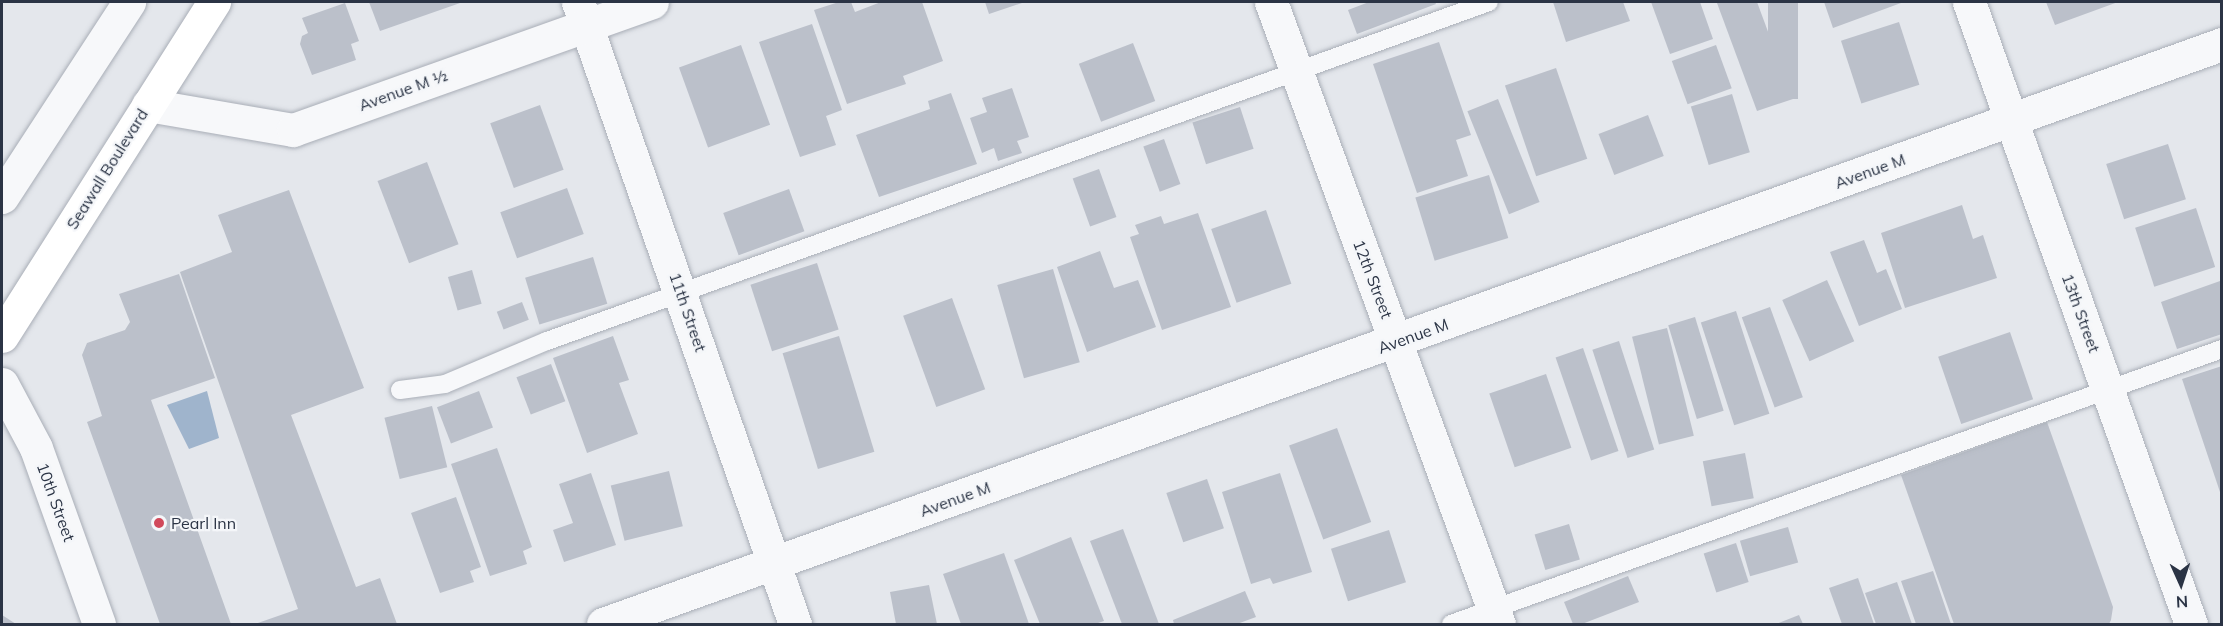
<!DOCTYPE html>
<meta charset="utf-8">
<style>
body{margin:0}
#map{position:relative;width:2223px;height:626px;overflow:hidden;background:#e4e7ec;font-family:Mulish,sans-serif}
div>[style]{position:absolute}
.water>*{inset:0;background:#9fb4cc}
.building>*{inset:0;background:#bbc0ca;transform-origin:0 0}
.roads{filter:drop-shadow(0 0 2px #a9aeb7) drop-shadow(0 0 2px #a9aeb7)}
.lane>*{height:18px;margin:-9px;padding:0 9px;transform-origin:9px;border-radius:9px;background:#f7f8fa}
.street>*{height:33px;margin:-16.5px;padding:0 16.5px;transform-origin:16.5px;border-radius:16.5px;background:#f7f8fa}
.primary>*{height:33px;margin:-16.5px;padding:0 16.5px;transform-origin:16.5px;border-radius:16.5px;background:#fff}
.dots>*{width:16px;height:16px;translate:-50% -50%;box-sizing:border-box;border:3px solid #f4f6f9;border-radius:50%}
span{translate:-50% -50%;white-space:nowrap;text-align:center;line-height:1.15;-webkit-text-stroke:4.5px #f4f6f9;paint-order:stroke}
.street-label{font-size:16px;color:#2b3445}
.poi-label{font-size:16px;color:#2b3445}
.left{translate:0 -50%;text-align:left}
.frame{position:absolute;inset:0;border:3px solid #2b3445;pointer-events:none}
.north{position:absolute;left:2151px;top:554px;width:60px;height:60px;-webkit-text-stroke:4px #f4f6f9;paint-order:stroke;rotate:177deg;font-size:16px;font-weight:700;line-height:24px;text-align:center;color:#2b3445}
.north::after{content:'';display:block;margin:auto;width:21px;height:27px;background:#2b3445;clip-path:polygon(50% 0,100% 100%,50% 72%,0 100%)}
</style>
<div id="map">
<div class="water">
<i style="clip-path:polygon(207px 391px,219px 438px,189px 449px,167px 405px)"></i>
</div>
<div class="building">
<i style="clip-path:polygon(369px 2px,463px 2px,380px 31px)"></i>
<i style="clip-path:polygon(839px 2px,851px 2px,855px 12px,881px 2px,922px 2px,943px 61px,903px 76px,906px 84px,847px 104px,814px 10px)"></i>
<i style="clip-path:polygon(985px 2px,1025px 2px,989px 14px)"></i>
<i style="clip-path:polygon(1369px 2px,1435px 2px,1436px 4px,1357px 34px,1348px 10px)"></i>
<i style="clip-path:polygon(1553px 2px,1623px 2px,1630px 21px,1566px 42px)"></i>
<i style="clip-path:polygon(1651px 2px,1700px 2px,1713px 39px,1670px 54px)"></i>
<i style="clip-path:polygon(1723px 2px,1757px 2px,1793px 99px,1757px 111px,1717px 3px)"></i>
<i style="left:1768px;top:2px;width:30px;height:97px"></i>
<i style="clip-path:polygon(1824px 2px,1900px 2px,1901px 3px,1833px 28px)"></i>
<i style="clip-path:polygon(2046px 2px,2118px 2px,2055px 25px)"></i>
<i style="clip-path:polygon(345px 3px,359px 41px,351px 44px,356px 60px,312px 75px,300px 44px,302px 36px,308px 33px,302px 18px)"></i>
<i style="left:1899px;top:22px;width:66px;height:61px;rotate:72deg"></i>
<i style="clip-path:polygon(812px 24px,842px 110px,826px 116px,836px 145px,800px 157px,759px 42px)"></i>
<i style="clip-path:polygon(1439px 42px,1471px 135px,1456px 140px,1468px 176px,1417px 193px,1373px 64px)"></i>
<i style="left:1133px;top:43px;width:62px;height:58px;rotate:69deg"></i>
<i style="left:741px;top:45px;width:85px;height:66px;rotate:70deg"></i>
<i style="left:1716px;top:45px;width:46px;height:47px;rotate:70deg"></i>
<i style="left:1556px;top:68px;width:96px;height:54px;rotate:71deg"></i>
<i style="clip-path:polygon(1012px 88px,1029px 137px,1017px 141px,1022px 153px,998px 161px,994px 148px,982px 153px,970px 118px,987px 112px,982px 98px)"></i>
<i style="clip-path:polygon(951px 93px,977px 164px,879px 197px,856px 135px,930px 109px,928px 101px)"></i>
<i style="left:1732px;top:94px;width:61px;height:43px;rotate:73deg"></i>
<i style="left:1498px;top:99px;width:111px;height:33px;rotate:68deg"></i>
<i style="left:540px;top:105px;width:69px;height:53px;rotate:70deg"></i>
<i style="left:1240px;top:107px;width:44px;height:50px;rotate:72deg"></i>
<i style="left:1648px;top:115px;width:44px;height:53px;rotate:69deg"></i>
<i style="left:1164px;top:139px;width:48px;height:22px;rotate:70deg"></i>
<i style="left:2168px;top:144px;width:58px;height:65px;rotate:72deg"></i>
<i style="left:427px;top:162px;width:88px;height:53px;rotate:69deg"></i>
<i style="left:1099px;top:169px;width:51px;height:28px;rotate:70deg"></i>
<i style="left:1489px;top:175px;width:66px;height:77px;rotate:73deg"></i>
<i style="left:567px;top:188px;width:49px;height:71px;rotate:70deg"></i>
<i style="left:789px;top:189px;width:45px;height:70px;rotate:70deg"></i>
<i style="clip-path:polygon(289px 190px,364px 388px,291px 415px,356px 587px,380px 578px,397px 624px,255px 624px,298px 609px,180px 272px,232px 252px,218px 215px)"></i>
<i style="clip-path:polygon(1962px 205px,1973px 239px,1983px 235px,1997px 278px,1905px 308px,1881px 233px)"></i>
<i style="left:2196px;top:208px;width:62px;height:64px;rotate:72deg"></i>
<i style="left:1266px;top:210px;width:78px;height:58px;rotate:71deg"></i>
<i style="clip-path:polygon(1198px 213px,1231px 307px,1162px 330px,1130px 237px,1139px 234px,1135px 225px,1161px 216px,1164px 224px)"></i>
<i style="clip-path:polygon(1864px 240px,1877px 273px,1886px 269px,1902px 309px,1859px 326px,1830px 252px)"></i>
<i style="clip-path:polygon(1100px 251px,1114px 288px,1138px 280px,1156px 327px,1087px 352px,1057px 267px)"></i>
<i style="left:593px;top:257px;width:49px;height:71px;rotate:73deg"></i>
<i style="left:817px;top:263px;width:70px;height:70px;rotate:72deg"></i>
<i style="left:1053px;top:269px;width:97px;height:58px;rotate:74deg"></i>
<i style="left:472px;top:270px;width:35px;height:25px;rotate:74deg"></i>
<i style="clip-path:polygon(179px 274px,215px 378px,151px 400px,231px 624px,160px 624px,87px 422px,102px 416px,82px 355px,87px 343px,125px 330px,130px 322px,119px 294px)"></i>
<i style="left:1827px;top:280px;width:67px;height:49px;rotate:66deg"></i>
<i style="clip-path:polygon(2220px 281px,2222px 334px,2177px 349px,2161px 302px)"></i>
<i style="left:952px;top:298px;width:97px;height:52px;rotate:70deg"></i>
<i style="left:522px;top:302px;width:19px;height:27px;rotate:69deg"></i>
<i style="left:1770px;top:307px;width:96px;height:30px;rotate:70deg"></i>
<i style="left:1736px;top:311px;width:108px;height:37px;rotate:72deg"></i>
<i style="left:1695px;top:317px;width:98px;height:28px;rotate:73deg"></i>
<i style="left:1667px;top:328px;width:111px;height:36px;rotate:76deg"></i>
<i style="left:2010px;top:332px;width:71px;height:76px;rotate:71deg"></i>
<i style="clip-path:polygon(613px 336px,629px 380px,619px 383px,638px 434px,587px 453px,553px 358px)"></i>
<i style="left:839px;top:336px;width:121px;height:59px;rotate:73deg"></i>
<i style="left:1619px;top:341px;width:114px;height:28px;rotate:72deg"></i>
<i style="left:1583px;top:348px;width:109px;height:29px;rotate:71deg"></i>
<i style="left:551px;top:364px;width:40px;height:37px;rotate:69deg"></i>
<i style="clip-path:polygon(2222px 366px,2222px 495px,2221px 495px,2182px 379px)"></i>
<i style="left:1546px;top:374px;width:78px;height:60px;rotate:71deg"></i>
<i style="left:479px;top:391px;width:39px;height:45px;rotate:69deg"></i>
<i style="left:432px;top:406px;width:63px;height:49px;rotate:76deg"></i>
<i style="clip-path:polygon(2047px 422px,2113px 607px,2111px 620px,2109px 624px,1954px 624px,1901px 475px)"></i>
<i style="left:1337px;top:428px;width:100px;height:51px;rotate:70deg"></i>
<i style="clip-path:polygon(497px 448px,532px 547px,523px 551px,527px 564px,490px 576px,451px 464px)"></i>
<i style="left:1745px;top:453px;width:46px;height:43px;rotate:79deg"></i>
<i style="left:669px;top:471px;width:57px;height:60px;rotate:76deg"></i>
<i style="clip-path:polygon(591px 473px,616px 545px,564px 562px,553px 530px,573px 523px,559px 484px)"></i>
<i style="clip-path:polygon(1280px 473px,1312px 572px,1273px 584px,1270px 578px,1251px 584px,1222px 492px)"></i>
<i style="left:1207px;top:479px;width:52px;height:43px;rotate:71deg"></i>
<i style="clip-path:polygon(456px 497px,481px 567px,470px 571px,474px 582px,440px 593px,411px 513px)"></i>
<i style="left:1569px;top:524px;width:37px;height:36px;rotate:73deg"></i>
<i style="left:1788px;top:527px;width:37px;height:50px;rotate:74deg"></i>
<i style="clip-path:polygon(1123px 529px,1159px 624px,1122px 624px,1090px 541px)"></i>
<i style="left:1389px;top:530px;width:55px;height:61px;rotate:72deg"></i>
<i style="clip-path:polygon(1071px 537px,1104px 621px,1095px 624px,1040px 624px,1014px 560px)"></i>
<i style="left:1736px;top:543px;width:41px;height:34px;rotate:72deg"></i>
<i style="clip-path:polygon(1004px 553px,1029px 624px,961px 624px,943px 574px)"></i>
<i style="clip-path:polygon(1933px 571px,1951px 624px,1916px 624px,1901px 581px)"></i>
<i style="clip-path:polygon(1628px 576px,1639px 602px,1582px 624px,1573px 624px,1564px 602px)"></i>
<i style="clip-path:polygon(1858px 578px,1874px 624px,1842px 624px,1829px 588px)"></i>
<i style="clip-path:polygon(1897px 582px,1912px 624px,1876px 624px,1865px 593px)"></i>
<i style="clip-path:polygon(929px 585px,937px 624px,896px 624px,890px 592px)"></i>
<i style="clip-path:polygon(1245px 591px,1256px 617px,1237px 624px,1174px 624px,1173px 620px)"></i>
<i style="clip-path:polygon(2px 615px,16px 624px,2px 624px)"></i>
<i style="clip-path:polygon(1799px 615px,1803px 624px,1776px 624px)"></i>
</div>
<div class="roads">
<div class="lane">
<i style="left:400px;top:390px;width:45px;rotate:-7.6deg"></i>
<i style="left:445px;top:384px;width:111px;rotate:-22.9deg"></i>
<i style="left:547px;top:341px;width:1001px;rotate:-19.79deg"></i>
<i style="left:1451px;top:624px;width:819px;rotate:-19.63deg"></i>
</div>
<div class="street">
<i style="left:578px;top:2px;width:659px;rotate:70.77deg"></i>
<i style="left:1271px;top:2px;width:662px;rotate:69.87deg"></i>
<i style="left:1969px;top:2px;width:660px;rotate:70.36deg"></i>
<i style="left:148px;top:105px;width:147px;rotate:9.8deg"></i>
<i style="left:293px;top:130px;width:381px;rotate:-19.6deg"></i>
<i style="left:2px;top:197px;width:233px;rotate:-56.9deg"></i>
<i style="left:2px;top:384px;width:72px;rotate:62deg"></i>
<i style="left:36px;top:448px;width:187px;rotate:70.3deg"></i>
<i style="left:603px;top:624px;width:1720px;rotate:-19.71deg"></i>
</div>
<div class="primary">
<i style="left:2px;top:336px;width:396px;rotate:-57.6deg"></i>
</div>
</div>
<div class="dots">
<i style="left:159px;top:523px;background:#d1495b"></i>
</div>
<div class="street-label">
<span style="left:403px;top:90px;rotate:-20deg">Avenue M ½</span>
<span style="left:107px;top:169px;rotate:-58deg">Seawall Boulevard</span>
<span style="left:1870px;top:171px;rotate:-20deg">Avenue M</span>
<span style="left:1373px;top:279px;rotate:69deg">12th Street</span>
<span style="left:688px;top:312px;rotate:71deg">11th Street</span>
<span style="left:2081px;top:313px;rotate:70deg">13th Street</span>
<span style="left:1413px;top:336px;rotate:-20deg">Avenue M</span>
<span style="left:955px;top:499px;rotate:-20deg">Avenue M</span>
<span style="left:56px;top:502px;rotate:70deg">10th Street</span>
</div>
<div class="poi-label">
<span class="left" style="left:171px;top:523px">Pearl Inn</span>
</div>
<div class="frame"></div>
<div class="north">N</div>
</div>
